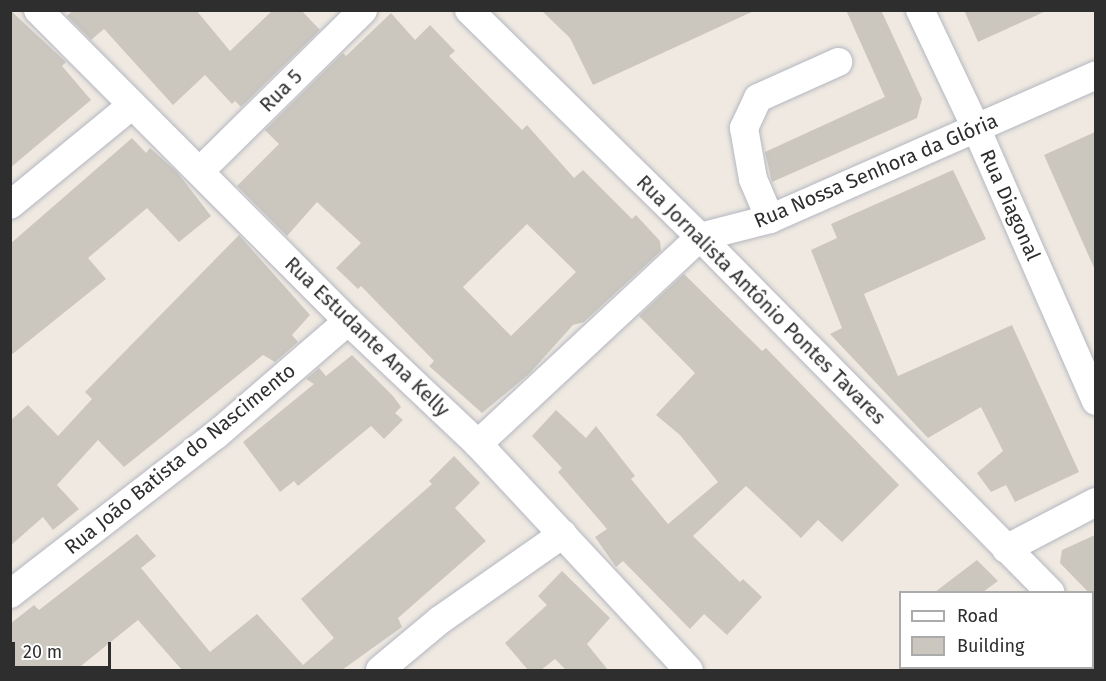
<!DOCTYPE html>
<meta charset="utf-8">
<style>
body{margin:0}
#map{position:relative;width:1106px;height:681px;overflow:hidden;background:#efe9e1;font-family:"Fira Sans",sans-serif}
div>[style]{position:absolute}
.building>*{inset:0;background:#cbc7bf}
.roads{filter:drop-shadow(0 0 2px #b4b7c1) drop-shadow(0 0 2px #b4b7c1)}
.minor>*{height:28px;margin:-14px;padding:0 14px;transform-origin:14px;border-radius:14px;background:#fff}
span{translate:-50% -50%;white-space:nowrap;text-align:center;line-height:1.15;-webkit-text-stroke:6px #fff;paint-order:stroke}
.street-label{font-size:20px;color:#2e2e2e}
.frame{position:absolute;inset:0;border:12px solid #2e2e2e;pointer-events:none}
.legend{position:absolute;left:899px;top:591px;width:195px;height:78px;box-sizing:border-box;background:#fff;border:2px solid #ababab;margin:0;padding:8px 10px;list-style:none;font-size:18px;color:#2e2e2e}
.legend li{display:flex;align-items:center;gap:12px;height:30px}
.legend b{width:30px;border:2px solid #ababab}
.scale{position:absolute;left:12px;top:642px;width:99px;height:27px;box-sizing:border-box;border:3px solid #2e2e2e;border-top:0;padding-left:8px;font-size:18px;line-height:21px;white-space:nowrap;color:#2e2e2e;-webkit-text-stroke:4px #fff;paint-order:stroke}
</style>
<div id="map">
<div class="building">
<i style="clip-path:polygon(10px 10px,66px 62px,62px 66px,91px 100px,10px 168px)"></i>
<i style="clip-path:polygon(73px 10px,196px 10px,230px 51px,273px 10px,301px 10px,320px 30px,241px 107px,235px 101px,232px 104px,205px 75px,173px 105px,104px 29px,91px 40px,67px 16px)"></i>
<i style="clip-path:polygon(541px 10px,756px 10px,593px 85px,570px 38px)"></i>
<i style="clip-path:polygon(846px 10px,881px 10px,922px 99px,917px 118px,772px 182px,765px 152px,885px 97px)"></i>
<i style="clip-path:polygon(964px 10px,1048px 10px,978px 42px)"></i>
<i style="clip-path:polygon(evenodd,391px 13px,415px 40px,430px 25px,455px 51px,449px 56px,522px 130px,527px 125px,574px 178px,583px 170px,632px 219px,636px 215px,660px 241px,661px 251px,584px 322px,573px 325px,529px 374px,482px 413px,429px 366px,434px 361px,361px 286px,358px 289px,336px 268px,361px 243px,317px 202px,287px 236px,237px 186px,279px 144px,265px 130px,343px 53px,346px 56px,391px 13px,527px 224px,576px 272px,511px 336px,463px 287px,527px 224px)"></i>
<i style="clip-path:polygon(1095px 132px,1095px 270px,1044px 155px)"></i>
<i style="clip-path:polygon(132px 138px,146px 153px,150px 148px,177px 172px,211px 216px,179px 242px,147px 208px,88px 258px,106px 279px,10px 356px,10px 244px)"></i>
<i style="clip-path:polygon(953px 170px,986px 239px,864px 294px,898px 376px,1012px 325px,1079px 472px,1015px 502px,1006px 485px,991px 492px,977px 473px,1003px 451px,981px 407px,928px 438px,830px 334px,842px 328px,811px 250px,837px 238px,831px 224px)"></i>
<i style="clip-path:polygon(239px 235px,310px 315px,292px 335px,298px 342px,275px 362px,263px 355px,124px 467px,98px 440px,57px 485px,79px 509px,53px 530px,43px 517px,10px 546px,10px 421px,28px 405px,58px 436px,92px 399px,85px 392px)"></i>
<i style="clip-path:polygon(684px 274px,762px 351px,766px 348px,899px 485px,842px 542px,818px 520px,801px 538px,746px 486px,693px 536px,740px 582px,743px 579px,762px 597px,727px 635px,704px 614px,690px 629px,623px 561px,616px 567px,595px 537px,607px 529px,558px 472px,562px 468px,532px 436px,556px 410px,586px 438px,596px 426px,635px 476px,631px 479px,668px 524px,718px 482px,680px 435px,656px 415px,695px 373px,639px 316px)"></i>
<i style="clip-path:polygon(352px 355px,393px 396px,401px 407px,395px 413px,403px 420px,384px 439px,371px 426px,298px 486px,294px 481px,280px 492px,243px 442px,314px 384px,306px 379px,319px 368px,326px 376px)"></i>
<i style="clip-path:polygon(454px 456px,480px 483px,455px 508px,486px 541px,398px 618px,402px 627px,342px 670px,182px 670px,138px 620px,76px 670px,10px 670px,10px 624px,34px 605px,39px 610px,137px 534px,156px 556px,141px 568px,210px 652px,257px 614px,303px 665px,334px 638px,301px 599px,432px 484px,429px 481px)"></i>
<i style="clip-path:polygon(1095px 535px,1095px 599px,1060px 563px,1062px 550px)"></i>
<i style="clip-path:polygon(977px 560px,998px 581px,983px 592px,935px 592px)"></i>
<i style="clip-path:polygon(562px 571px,610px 618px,587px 644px,608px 670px,566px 670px,555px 659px,541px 670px,528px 670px,505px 643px,547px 605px,538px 596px)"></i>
</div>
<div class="roads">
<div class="minor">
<i style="left:38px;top:10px;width:439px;rotate:45.1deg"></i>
<i style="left:348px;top:321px;width:179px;rotate:43.4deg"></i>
<i style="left:478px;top:444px;width:309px;rotate:47deg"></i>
<i style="left:469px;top:10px;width:324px;rotate:44.5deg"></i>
<i style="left:700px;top:237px;width:499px;rotate:45.4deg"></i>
<i style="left:920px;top:10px;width:133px;rotate:64.6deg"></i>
<i style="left:977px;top:130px;width:296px;rotate:66.3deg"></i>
<i style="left:200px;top:171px;width:229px;rotate:-44.6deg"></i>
<i style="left:10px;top:205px;width:156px;rotate:-39.3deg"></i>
<i style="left:770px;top:219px;width:43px;rotate:-113deg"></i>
<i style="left:753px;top:179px;width:52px;rotate:-100deg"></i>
<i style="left:744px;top:128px;width:33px;rotate:-65deg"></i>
<i style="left:758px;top:98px;width:88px;rotate:-24.2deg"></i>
<i style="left:478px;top:444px;width:304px;rotate:-43deg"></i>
<i style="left:700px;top:237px;width:72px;rotate:-14.4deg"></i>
<i style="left:770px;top:219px;width:356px;rotate:-23.8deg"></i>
<i style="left:1006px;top:549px;width:102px;rotate:-27.6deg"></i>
<i style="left:10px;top:594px;width:260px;rotate:-37.7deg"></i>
<i style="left:216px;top:435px;width:174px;rotate:-40.8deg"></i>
<i style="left:1092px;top:635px;width:5px;rotate:37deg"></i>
<i style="left:380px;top:670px;width:78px;rotate:-39.8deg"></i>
<i style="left:440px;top:620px;width:150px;rotate:-35deg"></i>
</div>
</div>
<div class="street-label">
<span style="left:281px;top:91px;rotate:-45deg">Rua 5</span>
<span style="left:876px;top:171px;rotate:-23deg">Rua Nossa Senhora da Glória</span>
<span style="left:1010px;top:205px;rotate:66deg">Rua Diagonal</span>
<span style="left:761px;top:300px;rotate:45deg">Rua Jornalista Antônio Pontes Tavares</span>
<span style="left:367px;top:337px;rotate:44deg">Rua Estudante Ana Kelly</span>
<span style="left:180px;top:459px;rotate:-39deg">Rua João Batista do Nascimento</span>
</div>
<div class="frame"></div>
<ul class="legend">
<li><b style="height:8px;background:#fff"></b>Road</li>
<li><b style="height:16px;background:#cbc7bf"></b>Building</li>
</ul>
<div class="scale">20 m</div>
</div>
